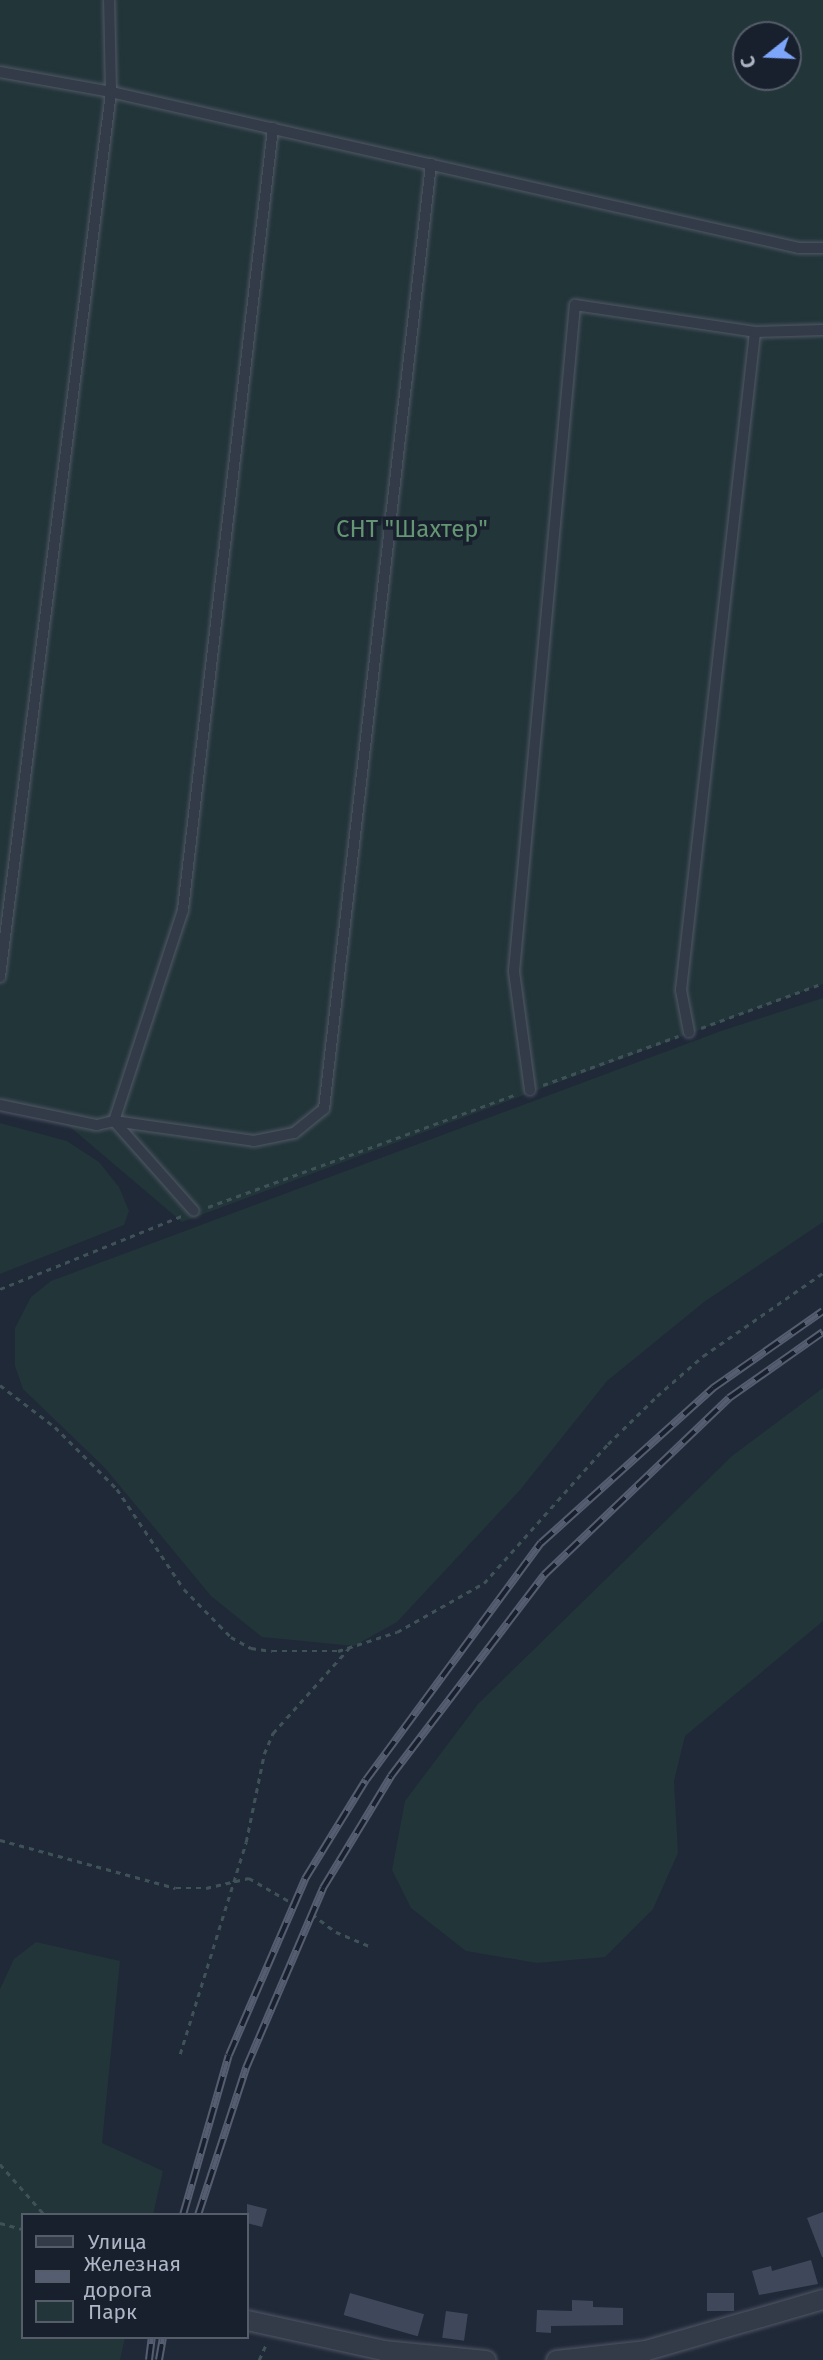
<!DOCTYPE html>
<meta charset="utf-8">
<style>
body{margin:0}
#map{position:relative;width:823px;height:2360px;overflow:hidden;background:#202938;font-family:"Fira Sans",sans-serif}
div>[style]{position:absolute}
.green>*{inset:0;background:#223539}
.building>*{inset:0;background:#3e485a;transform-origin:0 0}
.path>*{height:2.5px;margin-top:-1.25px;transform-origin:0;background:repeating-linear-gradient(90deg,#3f5257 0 5px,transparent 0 10px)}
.roads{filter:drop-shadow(0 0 2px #515866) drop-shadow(0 0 2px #515866)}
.lane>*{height:10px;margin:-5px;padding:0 5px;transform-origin:5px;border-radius:5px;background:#333b49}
.street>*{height:19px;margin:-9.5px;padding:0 9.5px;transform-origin:9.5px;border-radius:9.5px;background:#333b49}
.rail>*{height:8px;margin-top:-4px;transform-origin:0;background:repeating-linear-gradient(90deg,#19202d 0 16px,#555e70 0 32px);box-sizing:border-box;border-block:2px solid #555e70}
span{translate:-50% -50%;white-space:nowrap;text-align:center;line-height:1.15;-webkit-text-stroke:7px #19202d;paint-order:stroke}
.park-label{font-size:24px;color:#649673}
.legend{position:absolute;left:21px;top:2213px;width:228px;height:126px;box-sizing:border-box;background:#19202d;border:2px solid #555c6a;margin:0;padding:9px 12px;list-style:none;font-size:21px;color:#aeb5c5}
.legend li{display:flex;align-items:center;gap:14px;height:35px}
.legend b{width:35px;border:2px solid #555c6a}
.north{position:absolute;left:732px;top:21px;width:70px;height:70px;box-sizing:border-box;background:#19202d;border:2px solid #555c6a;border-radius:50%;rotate:252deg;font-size:19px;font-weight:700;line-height:28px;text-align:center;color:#aeb5c5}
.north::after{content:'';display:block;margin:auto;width:24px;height:32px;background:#7da6fb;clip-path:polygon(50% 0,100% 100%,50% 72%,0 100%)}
</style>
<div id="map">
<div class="green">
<i style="clip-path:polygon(evenodd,0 0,823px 0,823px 984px,182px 1222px,69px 1126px,0 1109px,0 0,746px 35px,788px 35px,788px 77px,746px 77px,746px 35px)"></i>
<i style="clip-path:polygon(823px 998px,823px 1222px,704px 1302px,607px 1381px,520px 1490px,397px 1622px,354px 1646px,262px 1637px,211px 1596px,105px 1468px,23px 1389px,15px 1366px,15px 1328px,31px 1297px,51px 1281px,721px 1031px)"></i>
<i style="clip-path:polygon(0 1123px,67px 1141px,99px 1162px,119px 1187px,129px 1211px,124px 1225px,0 1274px)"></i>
<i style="clip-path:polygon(823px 1388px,823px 1621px,685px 1736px,674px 1781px,678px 1853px,653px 1909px,605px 1957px,537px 1963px,466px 1951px,411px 1908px,392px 1870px,405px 1801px,478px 1704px,732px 1456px)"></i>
<i style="clip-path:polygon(36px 1942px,120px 1961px,102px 2143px,163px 2171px,153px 2215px,23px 2215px,23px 2337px,125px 2337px,120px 2360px,0 2360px,0 1989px,14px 1959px)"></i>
</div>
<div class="building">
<i style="clip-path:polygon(247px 2204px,267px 2209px,262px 2227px,247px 2223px)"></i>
<i style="clip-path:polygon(823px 2212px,823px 2257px,822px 2257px,807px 2218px)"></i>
<i style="clip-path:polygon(811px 2260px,818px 2284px,759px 2295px,752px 2271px,771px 2266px,772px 2271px)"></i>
<i style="left:350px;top:2293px;width:77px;height:23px;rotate:16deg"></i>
<i style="left:707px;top:2293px;width:27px;height:18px"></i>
<i style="clip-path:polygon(572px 2300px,593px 2301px,593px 2307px,623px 2308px,623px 2325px,551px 2326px,551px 2333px,536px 2332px,537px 2310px,572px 2311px)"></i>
<i style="left:446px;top:2311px;width:22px;height:27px;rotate:8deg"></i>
</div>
<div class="path">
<i style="left:701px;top:1028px;width:130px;rotate:-20.2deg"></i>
<i style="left:543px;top:1085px;width:144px;rotate:-19.9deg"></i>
<i style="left:208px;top:1207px;width:329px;rotate:-20.1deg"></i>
<i style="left:0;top:1289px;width:196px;rotate:-21.9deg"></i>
<i style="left:0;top:1385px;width:69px;rotate:37.4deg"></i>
<i style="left:55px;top:1427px;width:88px;rotate:45deg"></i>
<i style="left:117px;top:1489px;width:120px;rotate:56.2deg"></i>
<i style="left:184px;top:1589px;width:67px;rotate:45.6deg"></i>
<i style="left:231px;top:1637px;width:23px;rotate:29deg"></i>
<i style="left:251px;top:1648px;width:21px;rotate:8deg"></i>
<i style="left:272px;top:1651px;width:66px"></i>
<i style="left:338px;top:1651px;width:62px;rotate:-17.9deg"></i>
<i style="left:397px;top:1632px;width:100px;rotate:-29.4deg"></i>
<i style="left:484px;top:1583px;width:186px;rotate:-48.3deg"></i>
<i style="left:608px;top:1444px;width:69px;rotate:-44.4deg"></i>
<i style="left:657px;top:1396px;width:61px;rotate:-41deg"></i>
<i style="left:703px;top:1356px;width:146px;rotate:-34.7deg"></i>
<i style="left:0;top:1840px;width:182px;rotate:15.3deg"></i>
<i style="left:176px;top:1888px;width:30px"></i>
<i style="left:206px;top:1888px;width:44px;rotate:-13.1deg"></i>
<i style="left:249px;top:1878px;width:52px;rotate:30deg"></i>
<i style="left:312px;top:1914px;width:30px;rotate:37deg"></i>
<i style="left:336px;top:1932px;width:39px;rotate:23deg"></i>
<i style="left:180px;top:2054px;width:222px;rotate:-72.7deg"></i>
<i style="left:246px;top:1842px;width:90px;rotate:-78.4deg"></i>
<i style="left:264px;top:1754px;width:23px;rotate:-67deg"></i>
<i style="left:273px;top:1733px;width:114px;rotate:-48.2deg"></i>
<i style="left:0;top:2164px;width:68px;rotate:48.6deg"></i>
<i style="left:0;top:2223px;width:24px;rotate:15deg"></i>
<i style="left:259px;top:2360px;width:17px;rotate:-66deg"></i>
</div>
<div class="roads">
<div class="lane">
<i style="left:0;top:72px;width:113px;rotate:10.2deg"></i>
<i style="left:111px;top:92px;width:92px;rotate:-91.2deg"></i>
<i style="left:273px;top:128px;width:787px;rotate:96.57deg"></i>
<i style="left:183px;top:910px;width:222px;rotate:108.1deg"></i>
<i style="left:114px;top:1121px;width:141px;rotate:8.1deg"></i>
<i style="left:254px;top:1141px;width:41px;rotate:-11.3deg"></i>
<i style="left:294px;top:1133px;width:38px;rotate:-39deg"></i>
<i style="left:324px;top:1109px;width:951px;rotate:-83.54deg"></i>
<i style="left:0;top:977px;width:892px;rotate:-82.85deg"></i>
<i style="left:111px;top:92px;width:705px;rotate:12.78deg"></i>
<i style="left:799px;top:248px;width:24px"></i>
<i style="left:689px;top:1032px;width:43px;rotate:-100.8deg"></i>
<i style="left:681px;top:990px;width:662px;rotate:-83.58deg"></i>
<i style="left:530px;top:1090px;width:120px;rotate:-97.7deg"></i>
<i style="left:514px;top:971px;width:669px;rotate:-84.77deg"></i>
<i style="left:575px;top:305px;width:182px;rotate:8.5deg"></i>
<i style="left:755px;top:332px;width:68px;rotate:-1.7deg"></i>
<i style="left:0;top:1105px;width:99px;rotate:11.7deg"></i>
<i style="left:97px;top:1125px;width:17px;rotate:-13deg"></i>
<i style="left:114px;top:1121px;width:120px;rotate:48.4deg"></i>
</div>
<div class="street">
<i style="left:247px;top:2320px;width:139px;rotate:12.4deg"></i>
<i style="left:383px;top:2350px;width:103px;rotate:5.5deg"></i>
<i style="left:556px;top:2360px;width:91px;rotate:-6.3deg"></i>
<i style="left:646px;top:2350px;width:184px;rotate:-16.1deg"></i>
</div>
</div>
<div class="rail">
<i style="left:183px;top:2215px;width:166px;rotate:-74deg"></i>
<i style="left:229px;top:2055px;width:192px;rotate:-66.6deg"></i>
<i style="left:305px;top:1879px;width:116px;rotate:-58.4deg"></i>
<i style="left:366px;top:1780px;width:295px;rotate:-53.6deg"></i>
<i style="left:541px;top:1543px;width:232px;rotate:-42deg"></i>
<i style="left:713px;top:1388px;width:134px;rotate:-35deg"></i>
<i style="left:198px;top:2215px;width:155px;rotate:-71.9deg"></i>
<i style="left:246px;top:2068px;width:196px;rotate:-66.8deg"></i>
<i style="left:323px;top:1888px;width:131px;rotate:-58.7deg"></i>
<i style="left:391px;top:1776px;width:253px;rotate:-52.7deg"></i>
<i style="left:544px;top:1575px;width:256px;rotate:-43.7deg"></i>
<i style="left:729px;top:1398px;width:115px;rotate:-35.1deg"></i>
<i style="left:149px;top:2360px;width:23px;rotate:-83deg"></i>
<i style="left:159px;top:2360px;width:23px;rotate:-80deg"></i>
</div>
<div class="park-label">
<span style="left:412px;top:530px">СНТ "Шахтер"</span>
</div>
<ul class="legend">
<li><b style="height:9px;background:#333b49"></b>Улица</li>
<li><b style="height:9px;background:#555e70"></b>Железная дорога</li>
<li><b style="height:19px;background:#223539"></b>Парк</li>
</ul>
<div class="north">С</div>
</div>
